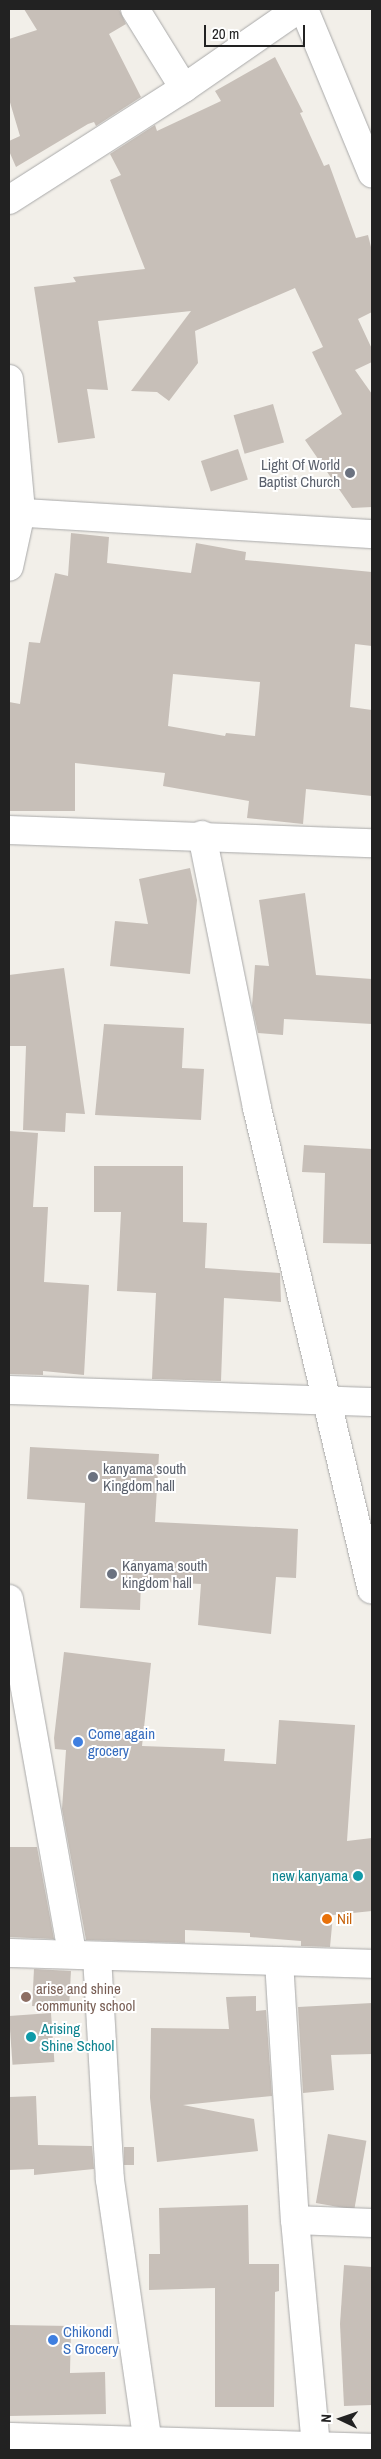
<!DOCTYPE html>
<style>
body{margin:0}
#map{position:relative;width:381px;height:2459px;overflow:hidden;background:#f2efe9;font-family:"Archivo Narrow",sans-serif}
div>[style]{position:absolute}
.building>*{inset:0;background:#c7bfb8;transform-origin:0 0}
.roads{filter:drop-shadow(0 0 1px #a9a9a9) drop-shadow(0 0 1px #a9a9a9)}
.minor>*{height:28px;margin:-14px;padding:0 14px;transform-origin:14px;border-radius:14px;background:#fff}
.dots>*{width:14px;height:14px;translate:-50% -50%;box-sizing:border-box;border:2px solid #fff;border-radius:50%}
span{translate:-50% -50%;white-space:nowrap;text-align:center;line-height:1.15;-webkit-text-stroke:4px #fff;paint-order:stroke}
.worship-label{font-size:15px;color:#5b616d}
.right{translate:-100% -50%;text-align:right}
.left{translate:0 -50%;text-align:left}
.shop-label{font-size:15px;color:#366cbe}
.culture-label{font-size:15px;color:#0d838f}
.food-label{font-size:15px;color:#c56008}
.education-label{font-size:15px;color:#785e54}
.frame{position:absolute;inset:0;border:10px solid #222;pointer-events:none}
.north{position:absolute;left:316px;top:2394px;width:50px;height:50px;-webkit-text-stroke:4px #fff;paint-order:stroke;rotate:273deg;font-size:14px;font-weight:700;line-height:20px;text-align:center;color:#222}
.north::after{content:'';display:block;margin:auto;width:18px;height:22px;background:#222;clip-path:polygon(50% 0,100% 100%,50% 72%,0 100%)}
.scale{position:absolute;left:204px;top:25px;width:101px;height:22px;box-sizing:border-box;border:2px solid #222;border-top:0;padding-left:6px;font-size:15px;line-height:18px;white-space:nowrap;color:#222;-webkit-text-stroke:4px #fff;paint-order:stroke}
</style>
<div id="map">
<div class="building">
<i style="clip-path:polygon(24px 9px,119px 9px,126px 24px,109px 34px,141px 97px,96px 126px,94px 122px,88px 124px,16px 167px,9px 151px,9px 141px,20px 136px,9px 99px,9px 39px,37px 30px)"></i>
<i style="clip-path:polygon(275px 57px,303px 112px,300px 113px,324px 166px,329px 164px,356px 238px,368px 235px,372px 251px,372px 312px,358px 319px,372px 349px,372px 362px,355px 370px,372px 394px,372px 507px,352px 508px,305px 440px,342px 414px,312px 352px,323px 347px,295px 288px,195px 331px,198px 363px,169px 401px,157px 392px,131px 391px,191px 311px,98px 321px,108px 390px,87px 389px,95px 438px,58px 443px,34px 287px,76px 282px,73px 277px,145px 269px,110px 180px,121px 175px,110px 154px,155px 125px,157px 131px,221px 101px,215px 91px)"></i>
<i style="left:273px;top:404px;width:40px;height:41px;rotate:74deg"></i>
<i style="left:238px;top:449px;width:32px;height:39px;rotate:72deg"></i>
<i style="clip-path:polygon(evenodd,71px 533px,109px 537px,107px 563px,191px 573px,196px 543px,246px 552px,245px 560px,372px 572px,372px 646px,355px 644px,350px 707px,372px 710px,372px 796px,306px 789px,303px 824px,247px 818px,249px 801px,163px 786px,165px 773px,75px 763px,75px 811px,9px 811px,9px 702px,20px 704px,29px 642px,40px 643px,55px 573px,68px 576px,71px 533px,173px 674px,260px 682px,255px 736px,226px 733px,225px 736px,168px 726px,173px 674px)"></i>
<i style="clip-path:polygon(190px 868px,197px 900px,190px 974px,110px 966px,115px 921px,148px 924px,139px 879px)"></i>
<i style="clip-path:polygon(305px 893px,316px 975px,372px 979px,372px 1024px,284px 1019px,283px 1035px,258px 1033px,252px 1006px,255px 965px,269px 966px,259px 900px)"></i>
<i style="clip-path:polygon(64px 968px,85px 1114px,66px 1113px,65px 1132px,23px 1130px,26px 1046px,9px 1046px,9px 975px)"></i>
<i style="clip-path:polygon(104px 1024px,184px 1028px,182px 1068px,204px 1069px,201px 1120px,95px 1115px)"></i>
<i style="clip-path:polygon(9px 1131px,38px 1133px,33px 1207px,48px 1207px,44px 1282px,89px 1285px,84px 1375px,43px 1371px,43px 1375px,9px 1374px)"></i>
<i style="clip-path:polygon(304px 1145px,372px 1149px,372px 1244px,323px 1243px,325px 1173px,302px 1172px)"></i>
<i style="clip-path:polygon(94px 1166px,183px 1166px,183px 1222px,207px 1223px,205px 1268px,280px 1273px,281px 1302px,224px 1298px,221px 1381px,152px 1379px,156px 1293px,117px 1291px,121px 1212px,94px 1212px)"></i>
<i style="clip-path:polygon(30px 1447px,159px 1454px,155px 1522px,298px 1529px,296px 1578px,276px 1577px,271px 1634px,198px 1625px,201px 1584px,141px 1581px,140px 1610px,80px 1608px,85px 1503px,27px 1499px)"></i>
<i style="clip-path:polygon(64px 1652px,151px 1663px,142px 1746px,225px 1749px,224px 1761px,276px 1764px,279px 1720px,355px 1725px,347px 1841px,372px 1838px,372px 1911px,333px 1915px,330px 1947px,301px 1946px,301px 1941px,250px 1937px,250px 1933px,185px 1930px,185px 1943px,86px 1940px,62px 1809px,66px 1750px,55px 1749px,54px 1738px)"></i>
<i style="clip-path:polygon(9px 1847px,37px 1847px,54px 1939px,9px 1937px)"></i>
<i style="left:34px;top:1969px;width:37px;height:37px;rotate:3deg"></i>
<i style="clip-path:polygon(256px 1996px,256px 2011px,266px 2010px,272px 2096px,183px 2105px,254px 2119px,258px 2151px,157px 2162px,150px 2098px,151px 2028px,229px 2029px,226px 1997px)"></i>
<i style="clip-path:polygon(372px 2003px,372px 2054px,331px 2055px,334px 2090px,303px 2093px,298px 2007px)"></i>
<i style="left:51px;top:2013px;width:49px;height:42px;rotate:86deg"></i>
<i style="clip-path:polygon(36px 2096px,38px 2145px,92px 2146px,94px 2169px,34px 2175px,34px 2169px,9px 2170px,9px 2097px)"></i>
<i style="left:328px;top:2134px;width:39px;height:70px;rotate:10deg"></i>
<i style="left:124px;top:2147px;width:10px;height:18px"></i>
<i style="clip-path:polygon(248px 2205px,249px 2264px,279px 2264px,279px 2291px,275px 2292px,274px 2407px,215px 2407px,215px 2288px,149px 2290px,149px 2254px,160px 2254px,159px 2208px)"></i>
<i style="clip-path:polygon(344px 2265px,372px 2267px,372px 2405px,344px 2406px,340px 2324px)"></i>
<i style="clip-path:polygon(9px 2325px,71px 2326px,70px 2373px,105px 2372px,106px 2414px,9px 2416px)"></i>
</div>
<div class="roads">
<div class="minor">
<i style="left:135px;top:9px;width:93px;rotate:58.2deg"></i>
<i style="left:304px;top:9px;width:178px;rotate:67.5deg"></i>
<i style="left:9px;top:200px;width:208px;rotate:-32.6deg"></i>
<i style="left:184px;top:88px;width:139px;rotate:-34.7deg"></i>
<i style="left:9px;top:379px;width:134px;rotate:84.8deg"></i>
<i style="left:21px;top:512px;width:56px;rotate:102.3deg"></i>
<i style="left:9px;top:512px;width:364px;rotate:3.5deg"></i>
<i style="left:9px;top:830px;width:363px;rotate:2.1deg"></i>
<i style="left:202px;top:835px;width:278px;rotate:78.6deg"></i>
<i style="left:257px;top:1108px;width:495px;rotate:76.6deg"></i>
<i style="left:9px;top:1390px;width:363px;rotate:1.9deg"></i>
<i style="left:9px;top:1599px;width:360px;rotate:79.9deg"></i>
<i style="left:9px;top:1953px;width:363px;rotate:1.7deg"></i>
<i style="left:97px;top:1956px;width:224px;rotate:86.7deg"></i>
<i style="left:110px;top:2180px;width:273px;rotate:81.8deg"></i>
<i style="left:279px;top:1961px;width:259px;rotate:86.5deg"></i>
<i style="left:295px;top:2220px;width:227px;rotate:84.7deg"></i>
<i style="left:295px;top:2220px;width:77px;rotate:2.2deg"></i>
<i style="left:9px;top:2437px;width:363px;rotate:1.7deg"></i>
</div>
</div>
<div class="dots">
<i style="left:350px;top:473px;background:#6b7280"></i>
<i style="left:93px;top:1477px;background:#6b7280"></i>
<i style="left:112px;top:1574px;background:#6b7280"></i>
<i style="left:78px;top:1742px;background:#3f7fe0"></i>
<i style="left:358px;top:1876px;background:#0f9aa8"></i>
<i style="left:327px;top:1919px;background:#e8710a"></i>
<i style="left:26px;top:1997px;background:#8d6e63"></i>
<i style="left:31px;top:2037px;background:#0f9aa8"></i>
<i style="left:53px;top:2340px;background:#3f7fe0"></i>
</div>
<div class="worship-label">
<span class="right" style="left:340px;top:473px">Light Of World<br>Baptist Church</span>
<span class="left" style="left:103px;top:1477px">kanyama south<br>Kingdom hall</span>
<span class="left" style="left:122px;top:1574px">Kanyama south<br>kingdom hall</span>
</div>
<div class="shop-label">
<span class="left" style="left:88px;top:1742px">Come again<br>grocery</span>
<span class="left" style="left:63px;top:2340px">Chikondi<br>S Grocery</span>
</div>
<div class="culture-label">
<span class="right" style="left:348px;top:1876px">new kanyama</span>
<span class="left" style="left:41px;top:2037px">Arising<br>Shine School</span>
</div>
<div class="food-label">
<span class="left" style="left:337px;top:1919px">Nil</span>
</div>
<div class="education-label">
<span class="left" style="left:36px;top:1997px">arise and shine<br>community school</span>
</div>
<div class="frame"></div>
<div class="north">N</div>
<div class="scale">20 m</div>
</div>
